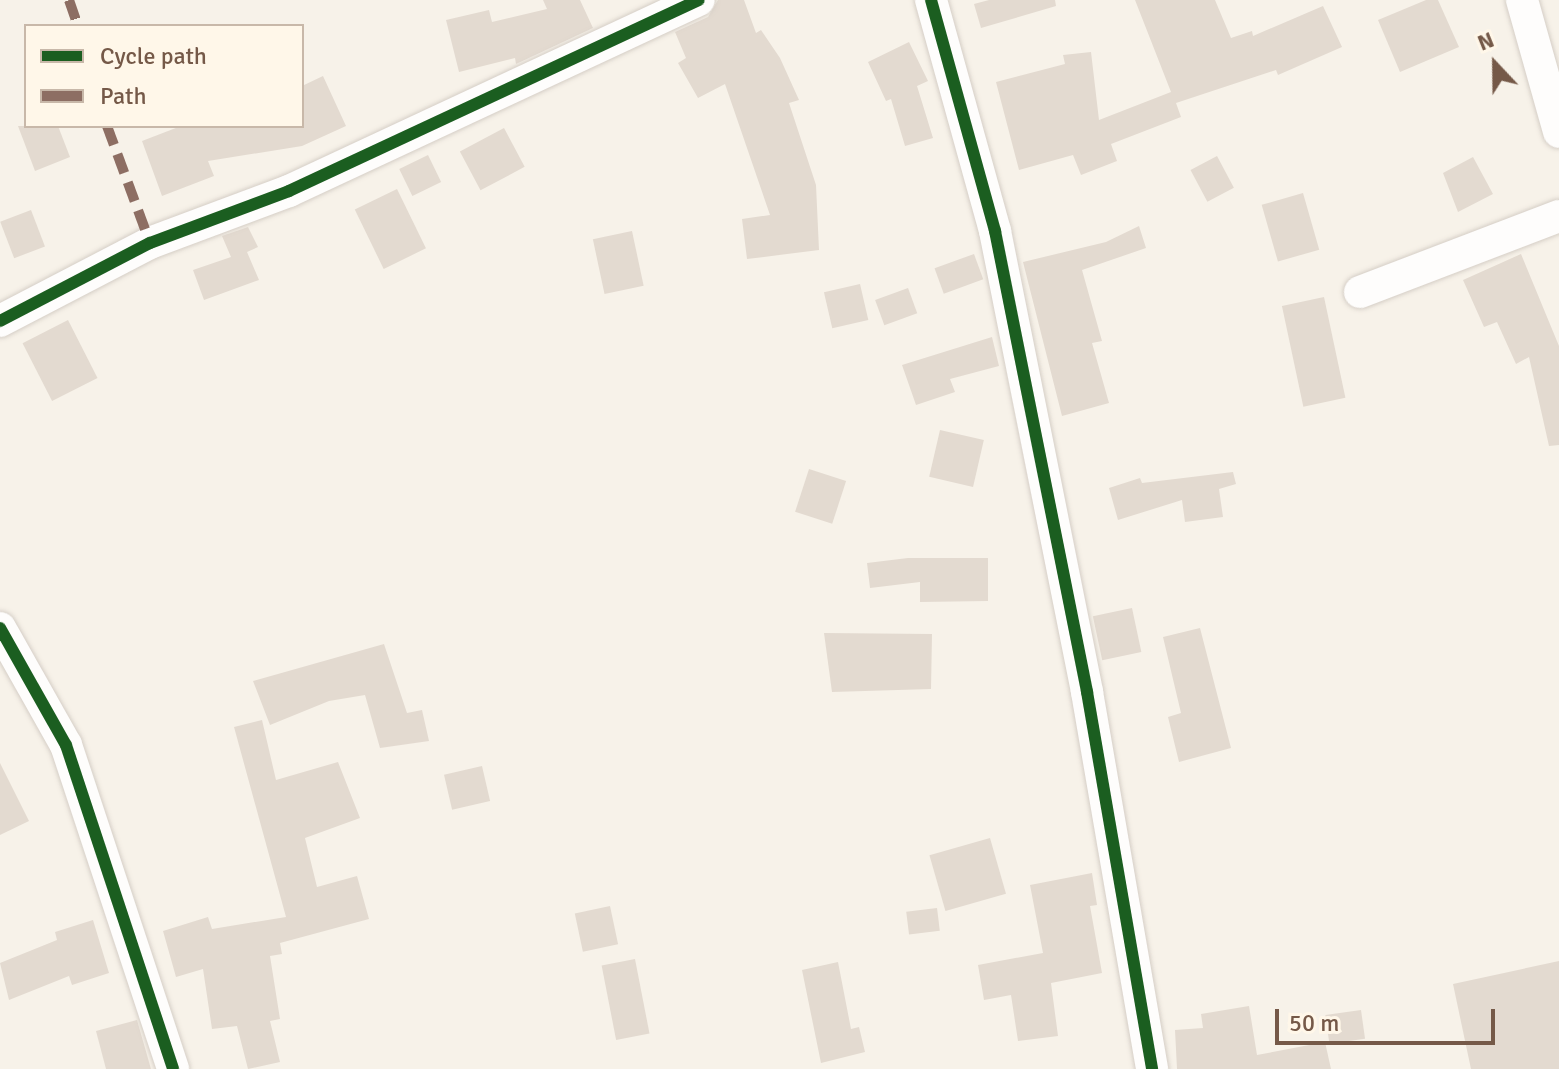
<!DOCTYPE html>
<style>
body{margin:0}
#map{position:relative;width:1559px;height:1069px;overflow:hidden;background:#f7f2e9;font-family:Signika,sans-serif}
div>[style]{position:absolute}
.building>*{inset:0;background:#e3dad0;transform-origin:0 0}
.roads{filter:drop-shadow(0 0 2px #d5cec6) drop-shadow(0 0 2px #d5cec6)}
.minor>*{height:32px;margin:-16px;padding:0 16px;transform-origin:16px;border-radius:16px;background:#fefdfc}
.quiet>*{height:10px;margin-top:-5px;transform-origin:0;background:repeating-linear-gradient(90deg,#8d6e63 0 20px,transparent 0 30px)}
.cycleway>*{height:12px;margin:-6px;padding:0 6px;transform-origin:6px;border-radius:6px;background:#1b5e20}
span{translate:-50% -50%;white-space:nowrap;text-align:center;line-height:1.15;-webkit-text-stroke:6px #fff7e9;paint-order:stroke}
.legend{position:absolute;left:24px;top:24px;width:280px;height:104px;box-sizing:border-box;background:#fff7e9;border:2px solid #c8b8a9;margin:0;padding:10px 14px;list-style:none;font-size:24px;color:#755948}
.legend li{display:flex;align-items:center;gap:16px;height:40px}
.legend b{width:40px;border:2px solid #c8b8a9}
.north{position:absolute;left:1455px;top:24px;width:80px;height:80px;-webkit-text-stroke:6px #fff7e9;paint-order:stroke;rotate:338deg;font-size:22px;font-weight:700;line-height:32px;text-align:center;color:#755948}
.north::after{content:'';display:block;margin:auto;width:28px;height:36px;background:#755948;clip-path:polygon(50% 0,100% 100%,50% 72%,0 100%)}
.scale{position:absolute;left:1275px;top:1009px;width:220px;height:36px;box-sizing:border-box;border:4px solid #755948;border-top:0;padding-left:10px;font-size:24px;line-height:28px;white-space:nowrap;color:#755948;-webkit-text-stroke:6px #fff7e9;paint-order:stroke}
</style>
<div id="map">
<div class="building">
<i style="clip-path:polygon(543px 0,580px 0,593px 28px,516px 64px,515px 58px,459px 72px,446px 20px,489px 10px,492px 22px,547px 9px)"></i>
<i style="clip-path:polygon(718px 0,744px 0,756px 33px,761px 30px,780px 58px,799px 100px,789px 103px,816px 185px,819px 250px,747px 259px,742px 219px,770px 215px,725px 84px,698px 98px,678px 63px,686px 58px,675px 32px,708px 17px)"></i>
<i style="clip-path:polygon(989px 0,1055px 0,1056px 6px,981px 28px,974px 4px)"></i>
<i style="clip-path:polygon(1135px 0,1215px 0,1231px 38px,1252px 31px,1253px 36px,1323px 6px,1342px 47px,1278px 75px,1276px 70px,1176px 103px,1181px 117px,1111px 144px,1117px 161px,1081px 175px,1073px 155px,1019px 170px,996px 82px,1065px 64px,1063px 55px,1091px 52px,1099px 120px,1171px 92px)"></i>
<i style="clip-path:polygon(1426px 0,1438px 0,1459px 47px,1400px 72px,1378px 20px)"></i>
<i style="clip-path:polygon(909px 42px,928px 81px,917px 86px,933px 138px,905px 146px,891px 99px,886px 101px,868px 62px)"></i>
<i style="clip-path:polygon(323px 76px,346px 126px,302px 146px,208px 161px,214px 176px,162px 196px,142px 141px,181px 126px,302px 126px,302px 86px)"></i>
<i style="clip-path:polygon(18px 126px,58px 126px,70px 157px,35px 171px)"></i>
<i style="left:504px;top:128px;width:44px;height:50px;rotate:62deg"></i>
<i style="left:428px;top:155px;width:30px;height:32px;rotate:64deg"></i>
<i style="left:1217px;top:156px;width:36px;height:30px;rotate:62deg"></i>
<i style="clip-path:polygon(1473px 157px,1493px 194px,1458px 212px,1443px 173px)"></i>
<i style="left:397px;top:189px;width:66px;height:47px;rotate:64deg"></i>
<i style="left:1303px;top:193px;width:59px;height:43px;rotate:74deg"></i>
<i style="left:31px;top:210px;width:39px;height:33px;rotate:69deg"></i>
<i style="clip-path:polygon(1139px 226px,1146px 248px,1082px 270px,1102px 341px,1092px 343px,1109px 403px,1062px 416px,1023px 262px,1106px 242px)"></i>
<i style="clip-path:polygon(248px 227px,258px 247px,247px 252px,259px 280px,204px 300px,193px 270px,231px 257px,222px 236px)"></i>
<i style="left:632px;top:231px;width:56px;height:40px;rotate:78deg"></i>
<i style="left:974px;top:254px;width:27px;height:42px;rotate:70deg"></i>
<i style="clip-path:polygon(1521px 254px,1559px 346px,1559px 445px,1549px 446px,1529px 357px,1516px 364px,1497px 322px,1484px 327px,1463px 280px)"></i>
<i style="left:860px;top:284px;width:37px;height:37px;rotate:77deg"></i>
<i style="left:908px;top:288px;width:27px;height:35px;rotate:70deg"></i>
<i style="left:1324px;top:297px;width:103px;height:43px;rotate:78deg"></i>
<i style="left:68px;top:320px;width:65px;height:51px;rotate:63deg"></i>
<i style="clip-path:polygon(992px 337px,999px 366px,950px 379px,955px 392px,916px 405px,902px 365px)"></i>
<i style="left:940px;top:430px;width:45px;height:48px;rotate:13deg"></i>
<i style="left:809px;top:469px;width:39px;height:45px;rotate:18deg"></i>
<i style="clip-path:polygon(1233px 472px,1236px 484px,1219px 489px,1223px 517px,1185px 522px,1182px 500px,1118px 520px,1109px 488px,1140px 478px,1142px 483px)"></i>
<i style="clip-path:polygon(908px 558px,988px 558px,988px 601px,920px 602px,920px 582px,870px 588px,867px 563px)"></i>
<i style="left:1132px;top:608px;width:45px;height:40px;rotate:78deg"></i>
<i style="clip-path:polygon(1200px 628px,1231px 748px,1179px 762px,1168px 717px,1181px 713px,1163px 637px)"></i>
<i style="clip-path:polygon(824px 633px,932px 634px,931px 689px,832px 692px)"></i>
<i style="clip-path:polygon(384px 644px,407px 713px,422px 710px,429px 741px,380px 748px,365px 695px,329px 701px,270px 725px,253px 681px)"></i>
<i style="clip-path:polygon(262px 720px,276px 780px,338px 762px,360px 818px,305px 838px,317px 887px,357px 876px,369px 919px,280px 943px,282px 954px,270px 956px,280px 1019px,270px 1021px,280px 1062px,248px 1069px,237px 1026px,212px 1029px,203px 969px,176px 977px,163px 931px,208px 917px,212px 929px,286px 917px,234px 727px)"></i>
<i style="clip-path:polygon(0 763px,29px 821px,0 835px)"></i>
<i style="left:482px;top:766px;width:36px;height:39px;rotate:77deg"></i>
<i style="left:990px;top:838px;width:58px;height:63px;rotate:74deg"></i>
<i style="clip-path:polygon(1092px 873px,1097px 905px,1090px 906px,1102px 973px,1051px 983px,1058px 1036px,1018px 1041px,1011px 995px,984px 1000px,978px 965px,1043px 953px,1030px 885px)"></i>
<i style="left:610px;top:906px;width:39px;height:36px;rotate:78deg"></i>
<i style="left:937px;top:908px;width:23px;height:31px;rotate:83deg"></i>
<i style="clip-path:polygon(93px 920px,109px 973px,72px 985px,69px 976px,9px 1000px,0 963px,57px 940px,55px 932px)"></i>
<i style="left:635px;top:959px;width:76px;height:34px;rotate:79deg"></i>
<i style="clip-path:polygon(1559px 961px,1559px 1069px,1471px 1069px,1453px 984px)"></i>
<i style="clip-path:polygon(838px 962px,851px 1029px,859px 1027px,865px 1052px,821px 1063px,802px 970px)"></i>
<i style="clip-path:polygon(1249px 1006px,1257px 1055px,1325px 1042px,1331px 1069px,1177px 1069px,1175px 1030px,1203px 1028px,1201px 1014px)"></i>
<i style="left:1361px;top:1010px;width:29px;height:36px;rotate:82deg"></i>
<i style="clip-path:polygon(137px 1020px,151px 1069px,106px 1069px,96px 1031px)"></i>
</div>
<div class="roads">
<div class="minor">
<i style="left:931px;top:0;width:240px;rotate:74.5deg"></i>
<i style="left:995px;top:231px;width:470px;rotate:78.7deg"></i>
<i style="left:1087px;top:692px;width:383px;rotate:80.2deg"></i>
<i style="left:1522px;top:0;width:137px;rotate:74.3deg"></i>
<i style="left:1360px;top:292px;width:213px;rotate:-20.9deg"></i>
<i style="left:0;top:321px;width:169px;rotate:-27.5deg"></i>
<i style="left:150px;top:243px;width:148px;rotate:-20.5deg"></i>
<i style="left:289px;top:191px;width:452px;rotate:-25deg"></i>
<i style="left:0;top:628px;width:134px;rotate:60.6deg"></i>
<i style="left:66px;top:745px;width:341px;rotate:71.7deg"></i>
</div>
</div>
<div class="quiet">
<i style="left:69px;top:0;width:28px;rotate:71deg"></i>
<i style="left:107px;top:126px;width:125px;rotate:69.8deg"></i>
</div>
<div class="cycleway">
<i style="left:931px;top:0;width:240px;rotate:74.5deg"></i>
<i style="left:995px;top:231px;width:470px;rotate:78.7deg"></i>
<i style="left:1087px;top:692px;width:383px;rotate:80.2deg"></i>
<i style="left:0;top:321px;width:169px;rotate:-27.5deg"></i>
<i style="left:150px;top:243px;width:148px;rotate:-20.5deg"></i>
<i style="left:289px;top:191px;width:452px;rotate:-25deg"></i>
<i style="left:0;top:628px;width:134px;rotate:60.6deg"></i>
<i style="left:66px;top:745px;width:341px;rotate:71.7deg"></i>
</div>
<ul class="legend">
<li><b style="height:10px;background:#1b5e20"></b>Cycle path</li>
<li><b style="height:10px;background:#8d6e63"></b>Path</li>
</ul>
<div class="north">N</div>
<div class="scale">50 m</div>
</div>
